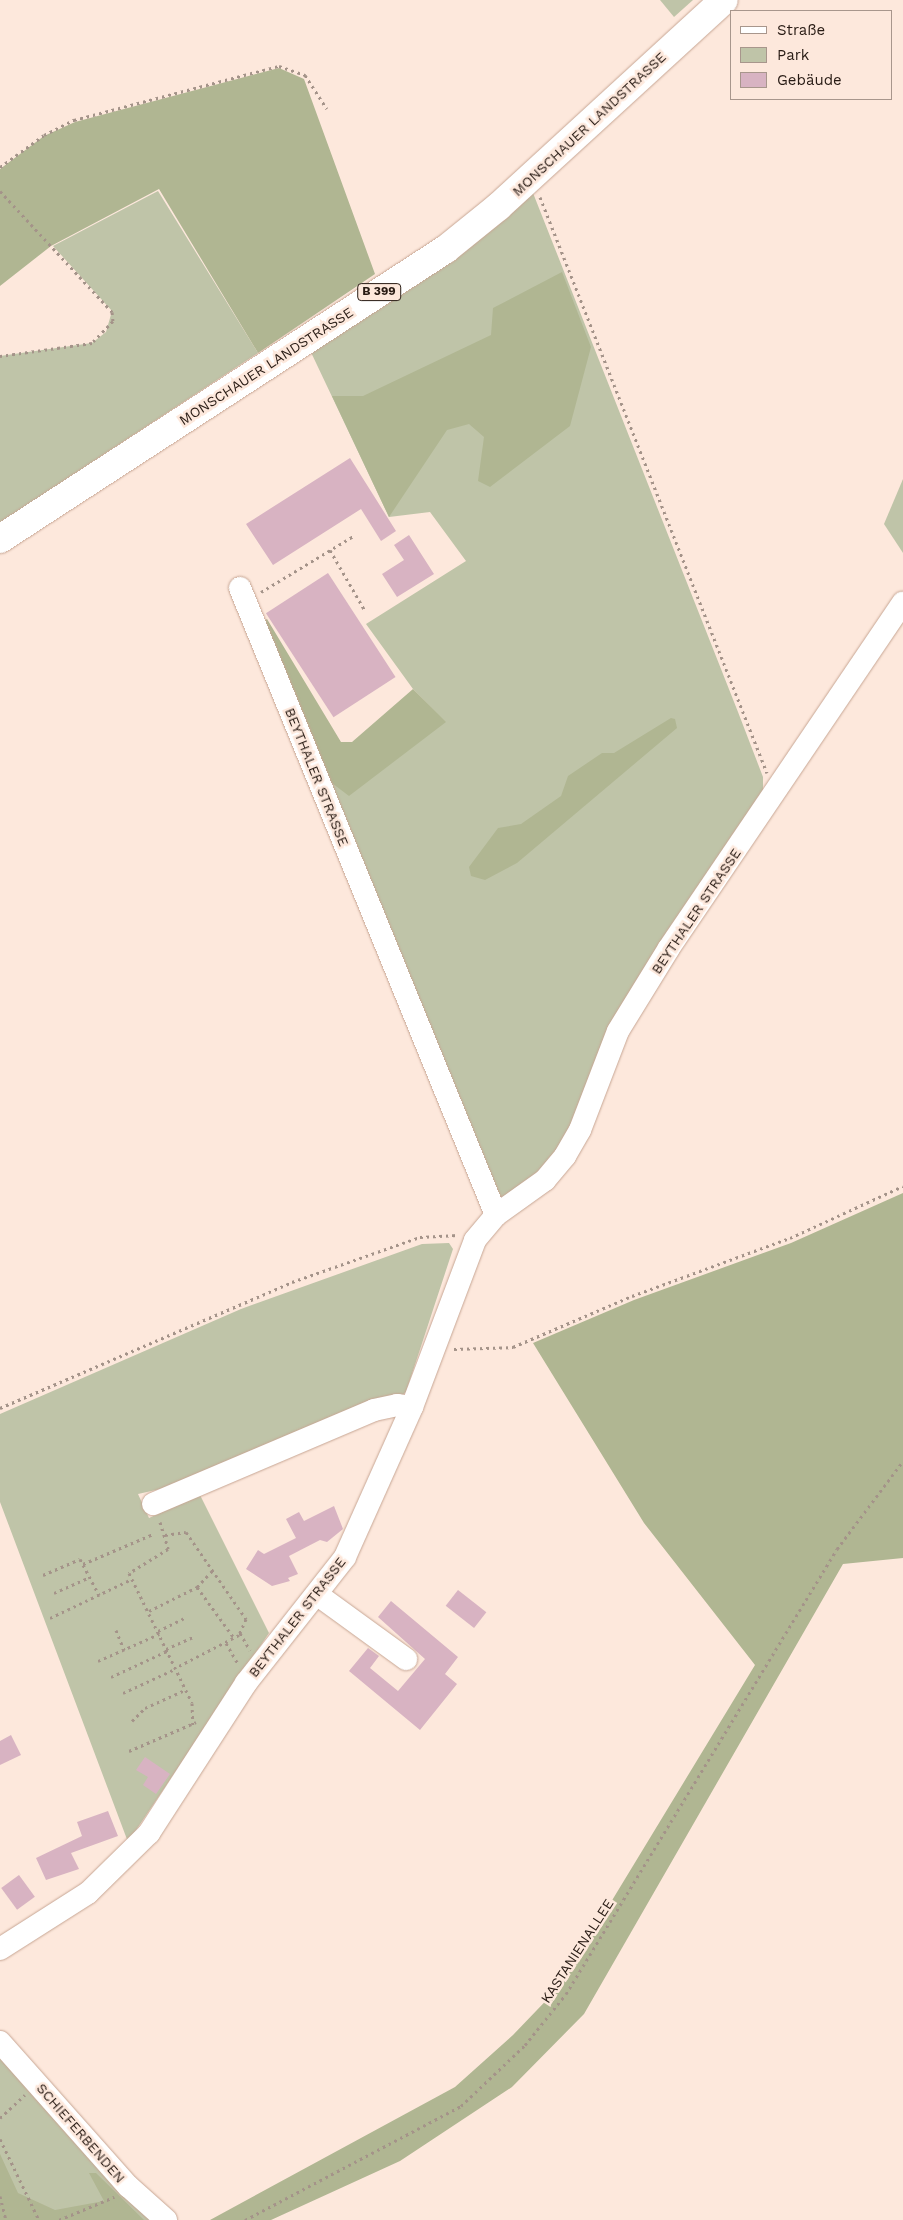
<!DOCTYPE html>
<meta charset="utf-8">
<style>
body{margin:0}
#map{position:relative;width:903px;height:2220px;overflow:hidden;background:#fde8dc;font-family:"Work Sans",sans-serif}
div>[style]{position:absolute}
.green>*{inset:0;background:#bfc4a8}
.forest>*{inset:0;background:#b0b692}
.building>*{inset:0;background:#d8b3c2;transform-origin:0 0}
.path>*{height:3px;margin-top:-1.5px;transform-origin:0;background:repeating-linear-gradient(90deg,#a49389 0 2.5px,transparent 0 6.5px)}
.roads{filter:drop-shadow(0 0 1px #c7a694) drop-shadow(0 0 1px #c7a694)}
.minor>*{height:22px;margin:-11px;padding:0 11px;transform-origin:11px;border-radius:11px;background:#fff}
.major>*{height:28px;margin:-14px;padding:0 14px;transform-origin:14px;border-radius:14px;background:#fff}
span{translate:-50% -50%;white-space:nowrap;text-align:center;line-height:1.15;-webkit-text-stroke:5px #fde8dc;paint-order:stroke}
.shield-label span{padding:1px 4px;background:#fde8dc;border:1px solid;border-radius:4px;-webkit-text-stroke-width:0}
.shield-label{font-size:12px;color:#281b14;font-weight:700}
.street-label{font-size:14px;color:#281b14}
.legend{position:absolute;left:730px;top:10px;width:162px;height:90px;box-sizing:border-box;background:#fde8dc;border:1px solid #a8968c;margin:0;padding:6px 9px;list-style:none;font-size:15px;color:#281b14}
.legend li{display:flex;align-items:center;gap:10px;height:25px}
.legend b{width:25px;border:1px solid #a8968c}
</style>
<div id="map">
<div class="green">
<i style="clip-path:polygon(660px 0,693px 0,674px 17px)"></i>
<i style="clip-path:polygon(158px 191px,258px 353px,0 523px,0 356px,92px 343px,106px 332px,112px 311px,53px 246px)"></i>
<i style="clip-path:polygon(533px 193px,738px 712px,763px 777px,763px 798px,573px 1125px,539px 1174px,501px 1198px,320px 774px,445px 722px,413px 689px,366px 624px,466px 561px,430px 512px,389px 517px,308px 346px)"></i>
<i style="clip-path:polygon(903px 479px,903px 553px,884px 524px)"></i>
<i style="clip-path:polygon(449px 1243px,453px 1249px,406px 1392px,398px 1399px,196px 1481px,138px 1494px,149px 1518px,200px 1495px,269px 1633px,128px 1842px,0 1502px,0 1414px,241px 1309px,422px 1244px)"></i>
<i style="clip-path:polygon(0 2052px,153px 2220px,0 2220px)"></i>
</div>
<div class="forest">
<i style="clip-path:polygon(279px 68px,304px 79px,375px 274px,258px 353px,159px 189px,51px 246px,0 286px,0 169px,44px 136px,75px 122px)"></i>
<i style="clip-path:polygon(562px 272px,591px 347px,570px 426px,490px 487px,478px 481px,484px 437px,469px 424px,447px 430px,389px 517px,332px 396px,363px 396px,491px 335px,493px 308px)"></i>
<i style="clip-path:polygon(267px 619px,341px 742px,352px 742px,413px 689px,446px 722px,349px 796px,320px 774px,259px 624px)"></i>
<i style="clip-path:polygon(671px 718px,675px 719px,677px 728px,517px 863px,485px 880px,471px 876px,469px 867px,498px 828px,521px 824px,561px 796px,568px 776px,602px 753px,614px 753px)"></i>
<i style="clip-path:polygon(903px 1193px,903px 1558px,843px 1564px,584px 2014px,512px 2087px,400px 2161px,271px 2220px,210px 2220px,455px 2087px,513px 2035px,560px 1986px,755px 1665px,644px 1523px,533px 1343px,634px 1300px,791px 1243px)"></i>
<i style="clip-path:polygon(0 2154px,18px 2193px,55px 2210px,104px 2201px,89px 2173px,96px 2173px,144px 2220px,0 2220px)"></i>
</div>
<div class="building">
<i style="clip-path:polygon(350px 458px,396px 531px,381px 541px,361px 509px,273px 565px,246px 524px)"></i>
<i style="clip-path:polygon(409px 535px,434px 574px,397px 597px,382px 574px,404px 560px,394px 545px)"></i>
<i style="left:328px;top:573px;width:124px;height:74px;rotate:57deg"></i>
<i style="clip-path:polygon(334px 1506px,343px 1529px,327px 1542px,320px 1540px,289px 1556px,298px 1574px,288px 1578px,290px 1581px,272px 1586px,246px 1569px,258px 1550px,264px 1554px,296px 1538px,286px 1519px,299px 1512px,304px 1521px)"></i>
<i style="left:458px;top:1590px;width:36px;height:20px;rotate:38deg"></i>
<i style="clip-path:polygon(391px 1601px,458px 1657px,445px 1674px,457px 1684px,420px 1730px,349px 1671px,368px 1648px,379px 1656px,370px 1668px,398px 1691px,425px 1659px,378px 1617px)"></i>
<i style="clip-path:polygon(11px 1735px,21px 1755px,0 1765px,0 1741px)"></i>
<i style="clip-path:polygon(145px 1757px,170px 1774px,156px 1794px,143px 1785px,148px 1777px,136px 1770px)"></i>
<i style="clip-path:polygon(108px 1811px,118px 1836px,71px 1853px,79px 1869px,46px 1880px,36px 1858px,82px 1836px,77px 1822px)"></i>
<i style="left:19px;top:1875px;width:27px;height:22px;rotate:54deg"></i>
</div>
<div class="path">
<i style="left:0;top:167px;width:54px;rotate:-36deg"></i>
<i style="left:44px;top:135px;width:34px;rotate:-27deg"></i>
<i style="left:74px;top:120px;width:212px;rotate:-14.8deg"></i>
<i style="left:279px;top:66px;width:28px;rotate:19deg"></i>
<i style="left:305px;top:75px;width:40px;rotate:57.1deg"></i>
<i style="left:0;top:191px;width:165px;rotate:47.2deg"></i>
<i style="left:112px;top:312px;width:9px;rotate:84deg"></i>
<i style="left:113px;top:321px;width:30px;rotate:134deg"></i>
<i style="left:92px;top:343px;width:93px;rotate:172deg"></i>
<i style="left:540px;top:197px;width:619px;rotate:68.49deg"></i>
<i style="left:330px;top:550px;width:68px;rotate:60deg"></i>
<i style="left:261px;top:592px;width:110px;rotate:-31.2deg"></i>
<i style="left:454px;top:1349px;width:59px;rotate:-1.9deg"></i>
<i style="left:513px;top:1347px;width:129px;rotate:-23.2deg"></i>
<i style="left:632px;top:1296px;width:168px;rotate:-20.2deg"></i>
<i style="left:790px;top:1238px;width:124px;rotate:-24.7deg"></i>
<i style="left:0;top:1408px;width:318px;rotate:-23.3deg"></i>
<i style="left:292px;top:1282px;width:136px;rotate:-19.4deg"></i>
<i style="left:420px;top:1237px;width:38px;rotate:-3deg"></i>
<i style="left:160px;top:1522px;width:28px;rotate:73deg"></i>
<i style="left:168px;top:1549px;width:46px;rotate:148.4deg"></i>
<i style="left:129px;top:1573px;width:144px;rotate:64.1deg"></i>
<i style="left:192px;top:1703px;width:25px;rotate:88deg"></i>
<i style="left:165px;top:1535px;width:21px;rotate:-8deg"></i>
<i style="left:186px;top:1532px;width:106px;rotate:55.4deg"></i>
<i style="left:246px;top:1619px;width:17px;rotate:114deg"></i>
<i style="left:239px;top:1635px;width:72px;rotate:152.7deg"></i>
<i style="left:83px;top:1564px;width:76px;rotate:-23.2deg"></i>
<i style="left:43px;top:1575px;width:40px;rotate:-23.4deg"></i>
<i style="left:80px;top:1559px;width:41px;rotate:62.2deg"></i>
<i style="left:197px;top:1587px;width:63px;rotate:54deg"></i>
<i style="left:54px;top:1593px;width:39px;rotate:-24deg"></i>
<i style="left:149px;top:1611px;width:54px;rotate:-26.6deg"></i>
<i style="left:197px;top:1587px;width:23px;rotate:-47deg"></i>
<i style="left:50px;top:1618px;width:91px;rotate:-25.4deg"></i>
<i style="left:116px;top:1630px;width:22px;rotate:68deg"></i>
<i style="left:158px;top:1631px;width:32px;rotate:-26deg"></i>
<i style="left:240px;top:1633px;width:20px;rotate:60deg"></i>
<i style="left:226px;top:1643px;width:24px;rotate:60deg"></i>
<i style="left:166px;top:1649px;width:30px;rotate:-24deg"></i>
<i style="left:98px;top:1661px;width:67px;rotate:-23.9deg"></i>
<i style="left:111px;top:1677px;width:62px;rotate:-24.9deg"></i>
<i style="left:123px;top:1693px;width:57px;rotate:-24.8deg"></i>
<i style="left:132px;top:1721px;width:18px;rotate:-45deg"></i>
<i style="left:145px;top:1708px;width:44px;rotate:-24.2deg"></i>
<i style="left:129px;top:1751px;width:73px;rotate:-23.4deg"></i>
<i style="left:0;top:2118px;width:34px;rotate:-43deg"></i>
<i style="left:0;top:2139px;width:90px;rotate:64.3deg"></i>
<i style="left:0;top:2196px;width:25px;rotate:76deg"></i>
<i style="left:59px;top:2220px;width:60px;rotate:-22.7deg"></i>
<i style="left:245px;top:2220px;width:244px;rotate:-27.8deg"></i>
<i style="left:461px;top:2106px;width:88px;rotate:-43.6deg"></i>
<i style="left:525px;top:2045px;width:65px;rotate:-51.2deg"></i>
<i style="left:566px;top:1994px;width:521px;rotate:-58.66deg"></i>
<i style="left:837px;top:1549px;width:110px;rotate:-53.1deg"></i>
</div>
<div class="roads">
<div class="minor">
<i style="left:240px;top:588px;width:677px;rotate:67.79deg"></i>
<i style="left:153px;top:1504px;width:240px;rotate:-23deg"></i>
<i style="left:374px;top:1410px;width:24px;rotate:-12deg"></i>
<i style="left:397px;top:1405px;width:15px;rotate:8deg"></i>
<i style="left:318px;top:1595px;width:109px;rotate:36deg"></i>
<i style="left:0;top:1949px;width:104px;rotate:-32.5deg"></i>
<i style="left:88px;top:1893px;width:86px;rotate:-44.5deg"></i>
<i style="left:149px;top:1833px;width:179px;rotate:-57.1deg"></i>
<i style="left:246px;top:1683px;width:160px;rotate:-51.8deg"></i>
<i style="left:345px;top:1557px;width:164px;rotate:-65.9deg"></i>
<i style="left:412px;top:1407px;width:178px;rotate:-69.3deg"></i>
<i style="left:475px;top:1240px;width:33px;rotate:-50deg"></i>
<i style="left:496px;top:1215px;width:60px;rotate:-35.5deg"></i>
<i style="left:545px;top:1180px;width:31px;rotate:-50deg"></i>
<i style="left:565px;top:1156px;width:30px;rotate:-60deg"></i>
<i style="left:580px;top:1130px;width:106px;rotate:-69deg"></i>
<i style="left:618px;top:1031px;width:97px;rotate:-58.4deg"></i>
<i style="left:669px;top:948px;width:417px;rotate:-55.9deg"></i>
<i style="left:0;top:2042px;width:193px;rotate:48.4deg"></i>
<i style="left:128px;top:2186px;width:51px;rotate:41.8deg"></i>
</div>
<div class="major">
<i style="left:0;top:539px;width:532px;rotate:-33.03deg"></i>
<i style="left:446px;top:249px;width:67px;rotate:-38.9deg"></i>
<i style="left:498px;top:207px;width:306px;rotate:-42.5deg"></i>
</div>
</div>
<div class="shield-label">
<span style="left:379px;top:292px">B 399</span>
</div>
<div class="street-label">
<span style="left:589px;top:124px;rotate:-43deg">MONSCHAUER LANDSTRASSE</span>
<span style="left:266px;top:366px;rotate:-33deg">MONSCHAUER LANDSTRASSE</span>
<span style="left:317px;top:777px;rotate:68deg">BEYTHALER STRASSE</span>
<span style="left:696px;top:911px;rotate:-56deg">BEYTHALER STRASSE</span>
<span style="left:297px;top:1617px;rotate:-52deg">BEYTHALER STRASSE</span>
<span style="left:577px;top:1951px;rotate:-57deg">KASTANIENALLEE</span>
<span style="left:81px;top:2133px;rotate:49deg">SCHIEFERBENDEN</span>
</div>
<ul class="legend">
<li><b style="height:6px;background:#fff"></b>Straße</li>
<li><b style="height:14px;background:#bfc4a8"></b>Park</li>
<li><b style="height:14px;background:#d8b3c2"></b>Gebäude</li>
</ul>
</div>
